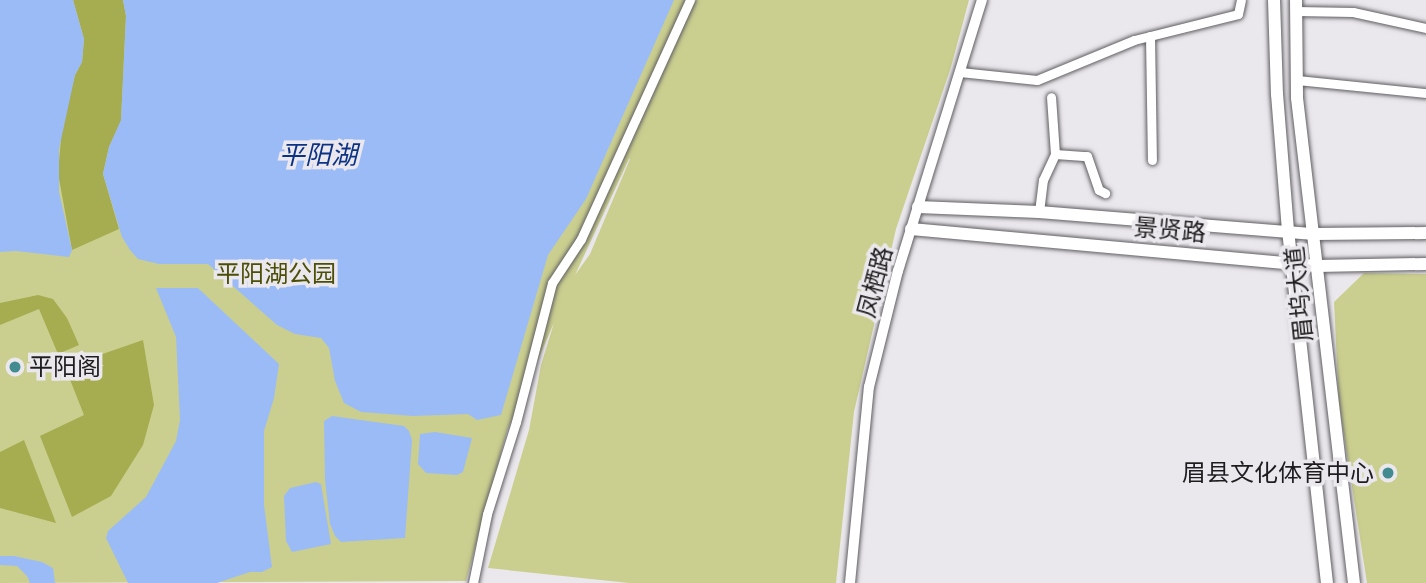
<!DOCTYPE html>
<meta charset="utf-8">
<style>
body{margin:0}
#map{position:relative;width:1426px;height:583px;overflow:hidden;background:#ebe8ed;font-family:"PT Sans","Noto Sans SC",sans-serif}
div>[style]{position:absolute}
.green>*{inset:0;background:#cacf8f}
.forest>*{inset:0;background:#a6ac50}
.water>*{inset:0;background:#9bbbf7}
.roads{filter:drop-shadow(0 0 2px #605e62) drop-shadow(0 0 2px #605e62)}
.minor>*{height:9px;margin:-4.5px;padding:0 4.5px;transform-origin:4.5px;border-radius:4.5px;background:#fff}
.tertiary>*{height:10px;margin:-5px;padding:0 5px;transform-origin:5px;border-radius:5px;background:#fff}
.secondary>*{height:12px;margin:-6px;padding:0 6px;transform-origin:6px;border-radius:6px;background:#fff}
.dots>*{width:19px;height:19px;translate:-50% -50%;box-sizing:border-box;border:4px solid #ebe8ed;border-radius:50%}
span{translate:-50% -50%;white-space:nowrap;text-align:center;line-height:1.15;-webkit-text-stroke:7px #ebe8ed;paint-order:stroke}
.street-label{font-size:24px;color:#1e1c1e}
.park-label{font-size:24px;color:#4b4e06}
.poi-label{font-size:24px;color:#1e1c1e}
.left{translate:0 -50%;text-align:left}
.right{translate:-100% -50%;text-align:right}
.water-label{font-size:26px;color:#0c3285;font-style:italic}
</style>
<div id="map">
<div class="green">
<i style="clip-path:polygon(evenodd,0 0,969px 0,951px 67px,896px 229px,854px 412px,836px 583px,629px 583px,488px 568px,529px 430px,541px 365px,554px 323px,507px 431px,466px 581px,0 583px,0 0,630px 159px,590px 254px,575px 275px,629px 159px,630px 159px)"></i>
<i style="clip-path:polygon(1364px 273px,1426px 274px,1426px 583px,1367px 583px,1339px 403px,1334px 302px)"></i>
</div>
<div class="forest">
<i style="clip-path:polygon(73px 0,123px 0,126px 16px,121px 121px,109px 147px,103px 174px,119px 229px,72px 250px,58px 173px,62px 127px,75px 75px,82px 62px,84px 39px)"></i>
<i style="clip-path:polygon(38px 295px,53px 299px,67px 318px,79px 345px,58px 354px,39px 309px,0 325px,0 303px)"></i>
<i style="clip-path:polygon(143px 340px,154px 405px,143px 445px,111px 496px,72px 517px,40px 436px,84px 415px,65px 367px)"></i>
<i style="clip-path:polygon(24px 440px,56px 523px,0 508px,0 452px)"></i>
</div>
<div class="water">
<i style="clip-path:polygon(0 0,73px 0,84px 39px,82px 62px,75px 75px,59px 149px,59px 192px,72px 250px,69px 257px,16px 251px,0 252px)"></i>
<i style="clip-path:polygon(123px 0,674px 0,586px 199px,548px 255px,501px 415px,477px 420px,468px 414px,413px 416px,361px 412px,344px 403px,335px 381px,329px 348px,321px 338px,295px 334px,277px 325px,208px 264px,159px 264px,138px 259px,130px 250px,122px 237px,103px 174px,109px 147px,121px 120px,126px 16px)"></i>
<i style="clip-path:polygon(156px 288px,198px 288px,279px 364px,274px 398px,264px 431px,264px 505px,272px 567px,262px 572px,250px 572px,217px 583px,128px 583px,106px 538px,108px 531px,146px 497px,176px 441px,180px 420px,176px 337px)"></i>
<i style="clip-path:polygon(332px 416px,404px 426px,409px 431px,412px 440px,405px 538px,341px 542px,335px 536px,330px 524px,325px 480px,324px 421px)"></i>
<i style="clip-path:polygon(435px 432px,472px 438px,463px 472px,457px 475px,426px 473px,418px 464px,420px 434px)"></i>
<i style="clip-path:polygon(316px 482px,321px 484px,331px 544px,292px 552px,286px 541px,284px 496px,290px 488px)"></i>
<i style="clip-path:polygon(0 556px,14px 556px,42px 562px,53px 568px,55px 583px,30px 583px,27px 576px,17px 566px,0 565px)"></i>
</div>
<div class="roads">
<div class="minor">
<i style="left:1296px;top:11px;width:57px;rotate:1deg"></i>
<i style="left:1353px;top:12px;width:75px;rotate:12.4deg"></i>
<i style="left:1150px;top:36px;width:124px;rotate:89.1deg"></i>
<i style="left:960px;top:72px;width:77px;rotate:5.9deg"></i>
<i style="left:1037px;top:80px;width:105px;rotate:-22.4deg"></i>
<i style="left:1134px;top:40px;width:107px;rotate:-14deg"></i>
<i style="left:1238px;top:14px;width:14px;rotate:-78deg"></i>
<i style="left:1297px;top:80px;width:130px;rotate:5.8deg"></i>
<i style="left:1055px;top:154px;width:32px;rotate:4deg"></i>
<i style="left:1087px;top:156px;width:36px;rotate:71deg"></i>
<i style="left:1099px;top:190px;width:7px;rotate:27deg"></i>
<i style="left:1039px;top:212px;width:32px;rotate:-83deg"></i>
<i style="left:1043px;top:180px;width:29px;rotate:-65deg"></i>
<i style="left:1055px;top:154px;width:57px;rotate:-94deg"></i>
<i style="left:473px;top:583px;width:70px;rotate:-78.5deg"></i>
<i style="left:487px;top:514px;width:96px;rotate:-72.5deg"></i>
<i style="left:516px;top:422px;width:144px;rotate:-75.5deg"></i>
<i style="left:552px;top:283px;width:53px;rotate:-56.6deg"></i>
<i style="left:581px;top:239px;width:263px;rotate:-65.5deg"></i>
</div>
<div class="tertiary">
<i style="left:850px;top:583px;width:197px;rotate:-84.5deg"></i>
<i style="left:869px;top:387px;width:120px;rotate:-76deg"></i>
<i style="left:898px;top:271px;width:284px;rotate:-72.8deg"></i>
</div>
<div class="secondary">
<i style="left:1274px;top:0;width:94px;rotate:88.2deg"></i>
<i style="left:1277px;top:94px;width:136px;rotate:85.4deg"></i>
<i style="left:1288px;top:230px;width:355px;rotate:83.7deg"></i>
<i style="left:1296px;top:0;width:98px;rotate:89.4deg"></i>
<i style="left:1297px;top:98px;width:488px;rotate:83.3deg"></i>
<i style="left:918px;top:207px;width:121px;rotate:2.4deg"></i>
<i style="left:1039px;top:212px;width:276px;rotate:4.6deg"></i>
<i style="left:1314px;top:234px;width:112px;rotate:-0.5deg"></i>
<i style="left:911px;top:229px;width:408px;rotate:5.2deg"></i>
<i style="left:1317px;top:266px;width:109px;rotate:-1.1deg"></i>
</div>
</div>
<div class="dots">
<i style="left:15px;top:367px;background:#438b90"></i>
<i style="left:1388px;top:473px;background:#438b90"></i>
</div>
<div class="street-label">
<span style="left:1170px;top:230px;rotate:5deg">景贤路</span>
<span style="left:875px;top:282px;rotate:-75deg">凤栖路</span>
<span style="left:1299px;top:294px;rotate:-96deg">眉坞大道</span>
</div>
<div class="park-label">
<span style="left:276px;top:274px">平阳湖公园</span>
</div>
<div class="poi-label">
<span class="left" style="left:29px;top:367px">平阳阁</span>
<span class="right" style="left:1374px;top:473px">眉县文化体育中心</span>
</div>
<div class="water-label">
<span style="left:318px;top:155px">平阳湖</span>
</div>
</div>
